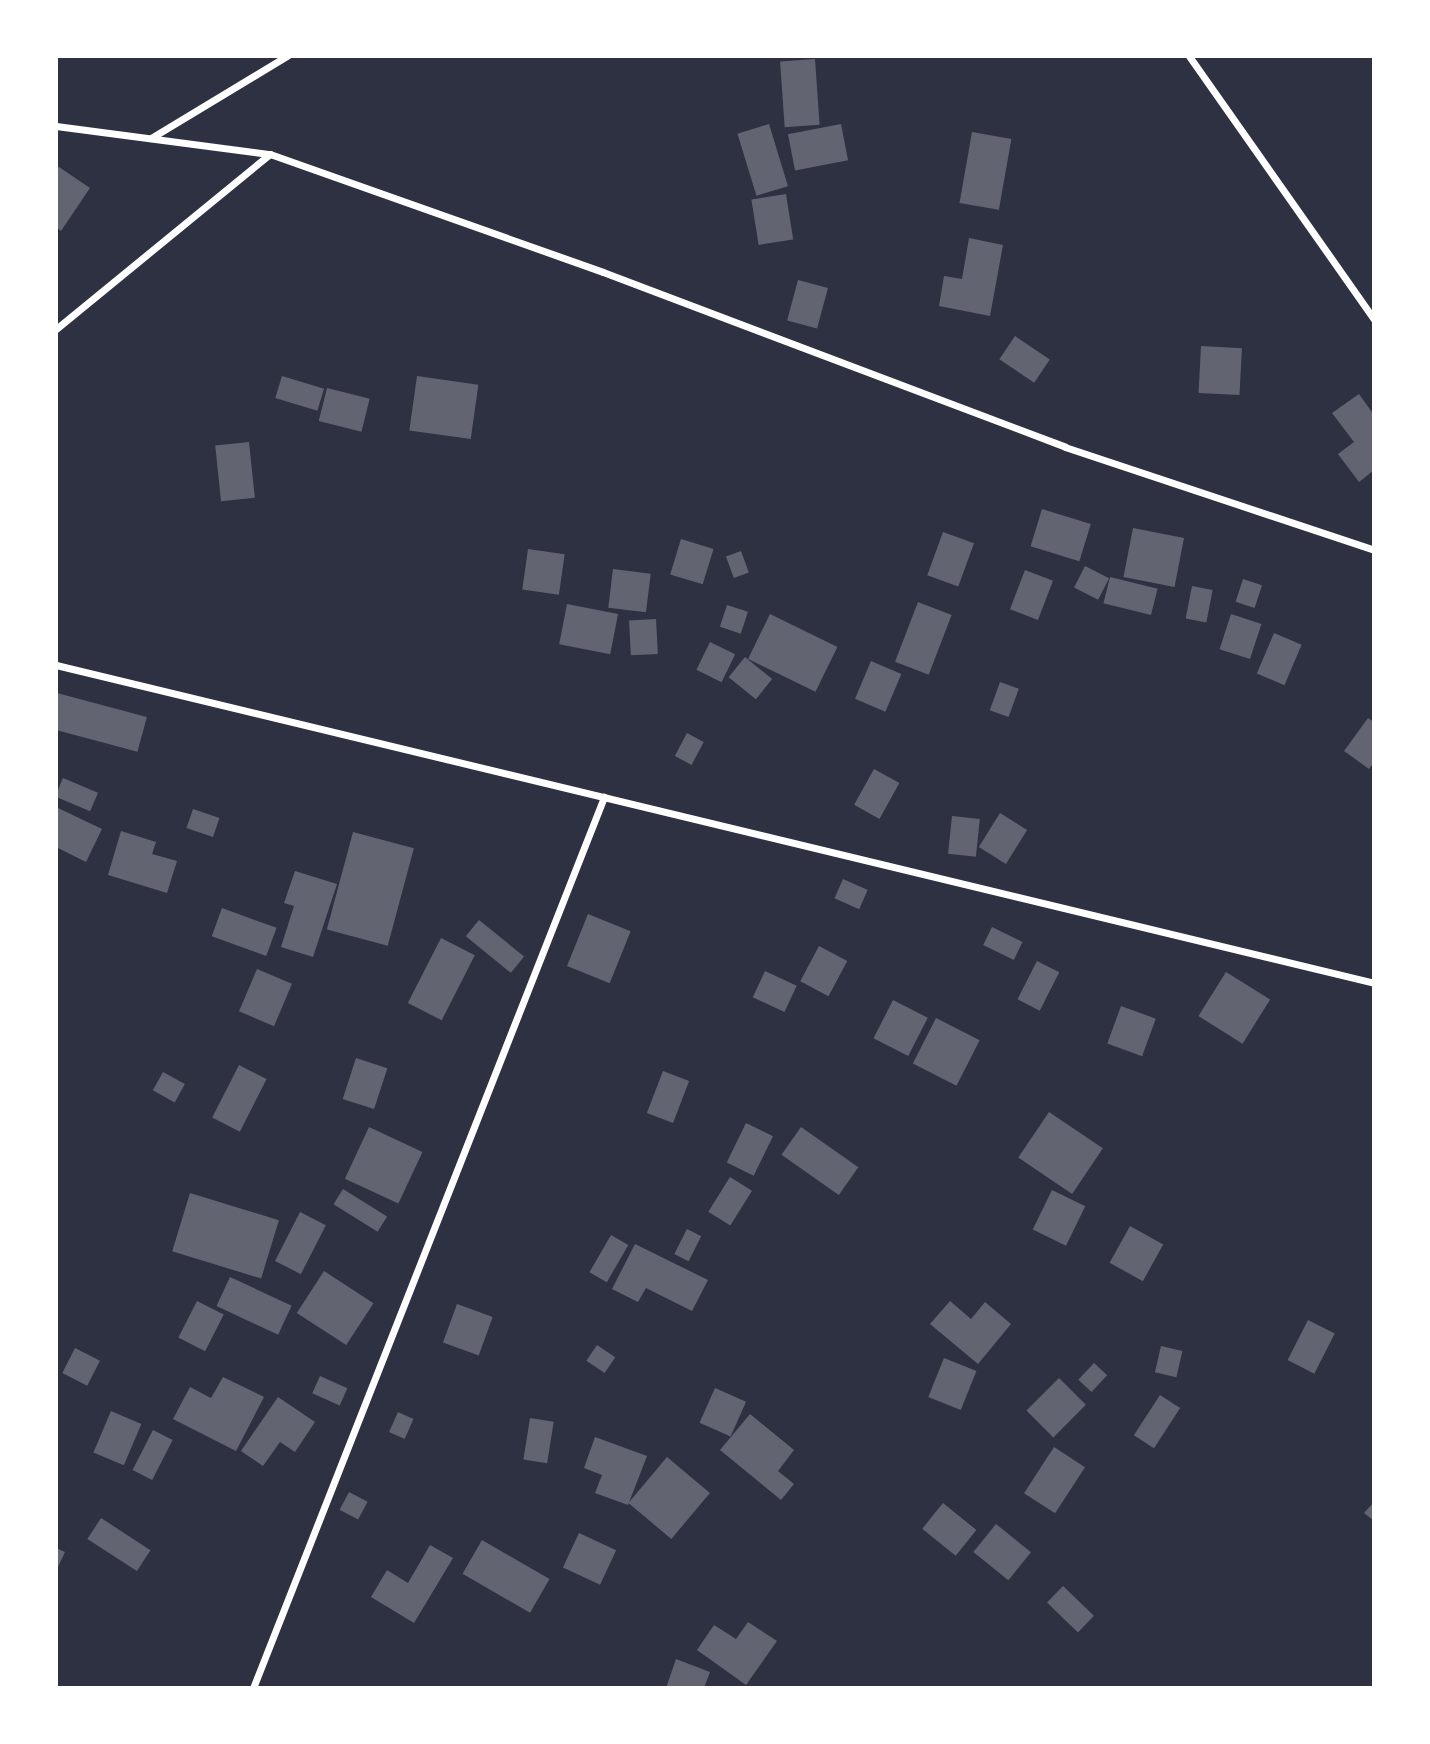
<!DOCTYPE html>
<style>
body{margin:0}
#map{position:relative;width:1430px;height:1744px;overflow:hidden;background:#2d3142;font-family:Spectral,serif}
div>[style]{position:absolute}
.building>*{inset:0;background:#626471;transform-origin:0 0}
.minor>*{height:7px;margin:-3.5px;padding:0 3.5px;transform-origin:3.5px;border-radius:3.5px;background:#fff}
span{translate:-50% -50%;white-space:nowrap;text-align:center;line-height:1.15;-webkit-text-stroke:6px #fff;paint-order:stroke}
.frame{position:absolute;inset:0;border:58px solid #fff;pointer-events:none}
</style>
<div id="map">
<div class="building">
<i style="left:815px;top:59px;width:66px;height:35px;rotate:86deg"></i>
<i style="left:769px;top:124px;width:65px;height:33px;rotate:73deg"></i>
<i style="left:841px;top:124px;width:37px;height:54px;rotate:79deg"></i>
<i style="left:972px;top:132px;width:40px;height:72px;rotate:10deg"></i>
<i style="clip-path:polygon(56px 165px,90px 188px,61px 231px,56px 227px)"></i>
<i style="left:786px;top:194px;width:46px;height:35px;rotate:81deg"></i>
<i style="clip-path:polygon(969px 238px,1003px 245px,990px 316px,939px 306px,944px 276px,962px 279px)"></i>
<i style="left:798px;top:280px;width:31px;height:42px;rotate:15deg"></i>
<i style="left:1015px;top:336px;width:42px;height:28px;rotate:34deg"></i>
<i style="left:1201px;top:346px;width:41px;height:47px;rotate:3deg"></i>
<i style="left:282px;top:376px;width:44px;height:23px;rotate:17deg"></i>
<i style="left:417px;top:376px;width:62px;height:55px;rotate:8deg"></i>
<i style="left:327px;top:388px;width:44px;height:34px;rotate:14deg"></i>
<i style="clip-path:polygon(1359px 394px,1374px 415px,1374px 470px,1359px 482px,1338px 454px,1354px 442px,1332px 413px)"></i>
<i style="left:249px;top:442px;width:56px;height:34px;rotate:84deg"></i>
<i style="left:1042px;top:509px;width:51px;height:39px;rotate:17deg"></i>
<i style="left:1133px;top:528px;width:52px;height:50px;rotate:11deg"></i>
<i style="left:943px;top:532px;width:33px;height:46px;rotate:20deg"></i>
<i style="left:681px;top:539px;width:34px;height:37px;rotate:17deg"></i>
<i style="left:528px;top:549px;width:37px;height:41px;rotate:8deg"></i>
<i style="left:741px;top:551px;width:23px;height:16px;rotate:70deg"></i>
<i style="left:1085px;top:566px;width:27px;height:24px;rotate:27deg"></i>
<i style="left:613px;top:569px;width:38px;height:39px;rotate:7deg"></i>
<i style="left:1025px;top:570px;width:30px;height:42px;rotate:21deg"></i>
<i style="left:1110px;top:577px;width:49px;height:27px;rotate:14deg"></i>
<i style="left:1243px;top:579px;width:20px;height:24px;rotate:18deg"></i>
<i style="left:1192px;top:586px;width:21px;height:33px;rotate:11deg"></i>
<i style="left:918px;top:602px;width:36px;height:64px;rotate:21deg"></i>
<i style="left:567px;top:604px;width:52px;height:41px;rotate:11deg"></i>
<i style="left:727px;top:605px;width:22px;height:23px;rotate:18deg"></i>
<i style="left:770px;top:614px;width:75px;height:50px;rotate:26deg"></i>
<i style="left:1231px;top:614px;width:32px;height:37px;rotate:18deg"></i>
<i style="left:656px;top:619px;width:35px;height:27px;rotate:87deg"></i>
<i style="left:1274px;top:633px;width:30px;height:44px;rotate:23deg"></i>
<i style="left:710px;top:642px;width:28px;height:31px;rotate:26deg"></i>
<i style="left:745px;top:657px;width:35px;height:26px;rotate:39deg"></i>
<i style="left:871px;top:661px;width:33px;height:41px;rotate:23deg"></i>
<i style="left:1000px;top:682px;width:20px;height:30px;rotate:20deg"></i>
<i style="left:57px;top:693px;width:93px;height:36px;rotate:15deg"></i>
<i style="clip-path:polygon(1368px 718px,1374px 722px,1374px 762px,1369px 769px,1344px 751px)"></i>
<i style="left:687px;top:733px;width:19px;height:26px;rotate:28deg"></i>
<i style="left:874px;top:769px;width:29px;height:41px;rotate:29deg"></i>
<i style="left:63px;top:778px;width:38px;height:20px;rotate:23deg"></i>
<i style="clip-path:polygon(56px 807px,102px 829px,86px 862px,56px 847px)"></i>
<i style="left:193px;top:809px;width:28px;height:20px;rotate:19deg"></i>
<i style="left:1000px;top:813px;width:32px;height:40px;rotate:32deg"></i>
<i style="left:952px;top:816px;width:28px;height:38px;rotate:6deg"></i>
<i style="clip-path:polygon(121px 831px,156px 842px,152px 854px,177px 861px,167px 893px,108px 875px)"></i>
<i style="left:353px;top:832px;width:63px;height:101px;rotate:15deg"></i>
<i style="clip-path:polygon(295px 871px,337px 884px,313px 957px,281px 947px,294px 906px,284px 903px)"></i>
<i style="left:843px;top:879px;width:27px;height:21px;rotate:24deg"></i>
<i style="left:222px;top:908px;width:58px;height:30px;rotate:20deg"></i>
<i style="left:588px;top:914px;width:46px;height:56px;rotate:22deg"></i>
<i style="left:479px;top:920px;width:58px;height:21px;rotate:39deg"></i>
<i style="left:992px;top:927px;width:34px;height:20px;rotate:26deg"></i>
<i style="left:441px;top:938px;width:38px;height:73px;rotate:27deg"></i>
<i style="left:819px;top:946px;width:32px;height:40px;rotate:28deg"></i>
<i style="left:1037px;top:961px;width:25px;height:43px;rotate:27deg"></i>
<i style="left:257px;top:969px;width:38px;height:46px;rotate:23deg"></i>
<i style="left:765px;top:971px;width:35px;height:29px;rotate:25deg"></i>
<i style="left:1226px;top:972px;width:52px;height:52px;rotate:32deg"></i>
<i style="left:893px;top:1000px;width:39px;height:43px;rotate:27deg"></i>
<i style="left:1121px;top:1006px;width:37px;height:40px;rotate:20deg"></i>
<i style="left:936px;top:1018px;width:49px;height:51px;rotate:27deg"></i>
<i style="left:356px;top:1058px;width:33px;height:43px;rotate:18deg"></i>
<i style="left:239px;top:1065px;width:31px;height:59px;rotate:27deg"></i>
<i style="left:663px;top:1071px;width:28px;height:45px;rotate:21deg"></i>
<i style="left:163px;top:1072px;width:25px;height:21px;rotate:29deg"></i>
<i style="left:1049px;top:1112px;width:65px;height:55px;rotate:34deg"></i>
<i style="left:746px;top:1123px;width:30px;height:44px;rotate:26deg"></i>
<i style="left:369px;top:1127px;width:59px;height:57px;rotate:25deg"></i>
<i style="left:801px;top:1127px;width:70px;height:34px;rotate:35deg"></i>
<i style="left:730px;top:1177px;width:26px;height:41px;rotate:32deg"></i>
<i style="left:343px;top:1189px;width:52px;height:18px;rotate:32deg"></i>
<i style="left:1052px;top:1190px;width:37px;height:44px;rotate:26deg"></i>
<i style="left:190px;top:1193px;width:93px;height:61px;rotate:17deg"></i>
<i style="left:300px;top:1212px;width:29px;height:55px;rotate:27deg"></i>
<i style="left:1130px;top:1226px;width:38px;height:42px;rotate:29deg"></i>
<i style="left:687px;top:1229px;width:16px;height:28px;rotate:27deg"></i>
<i style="left:611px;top:1235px;width:20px;height:43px;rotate:30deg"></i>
<i style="clip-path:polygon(635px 1244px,708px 1280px,692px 1311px,646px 1288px,638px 1302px,612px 1289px)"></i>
<i style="left:324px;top:1271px;width:59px;height:50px;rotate:33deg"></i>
<i style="left:230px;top:1277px;width:68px;height:32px;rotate:25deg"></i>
<i style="left:197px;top:1301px;width:30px;height:41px;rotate:27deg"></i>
<i style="clip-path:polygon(950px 1301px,971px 1319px,985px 1302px,1011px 1324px,978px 1364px,930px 1324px)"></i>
<i style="left:457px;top:1304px;width:38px;height:41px;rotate:20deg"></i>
<i style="left:1308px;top:1320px;width:30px;height:45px;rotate:27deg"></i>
<i style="left:597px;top:1345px;width:22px;height:19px;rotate:34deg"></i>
<i style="left:1161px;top:1346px;width:22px;height:27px;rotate:13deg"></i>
<i style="left:75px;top:1348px;width:28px;height:28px;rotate:27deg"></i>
<i style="left:944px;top:1358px;width:35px;height:42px;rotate:22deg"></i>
<i style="left:1094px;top:1363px;width:18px;height:23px;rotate:43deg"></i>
<i style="left:320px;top:1376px;width:30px;height:19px;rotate:24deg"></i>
<i style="clip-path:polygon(223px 1377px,264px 1397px,236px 1451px,173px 1419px,190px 1387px,211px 1398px)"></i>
<i style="left:1059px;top:1378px;width:38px;height:46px;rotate:45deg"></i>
<i style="left:715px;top:1388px;width:34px;height:38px;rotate:24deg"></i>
<i style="left:1160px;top:1395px;width:24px;height:48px;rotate:33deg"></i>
<i style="clip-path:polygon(278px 1397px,315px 1422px,295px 1452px,280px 1442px,263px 1466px,241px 1451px)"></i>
<i style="left:111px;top:1411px;width:33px;height:45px;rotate:23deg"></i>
<i style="left:398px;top:1412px;width:17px;height:22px;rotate:24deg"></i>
<i style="clip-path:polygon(750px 1414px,794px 1450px,778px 1471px,794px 1484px,781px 1500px,720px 1450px)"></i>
<i style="left:530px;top:1418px;width:24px;height:42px;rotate:9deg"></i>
<i style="left:153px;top:1430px;width:22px;height:45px;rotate:27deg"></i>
<i style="clip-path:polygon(595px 1437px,647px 1456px,628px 1505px,595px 1493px,602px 1475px,584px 1468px)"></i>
<i style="left:1054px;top:1447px;width:37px;height:55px;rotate:33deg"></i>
<i style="left:667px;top:1457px;width:56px;height:60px;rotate:40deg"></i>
<i style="left:349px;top:1492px;width:21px;height:20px;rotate:28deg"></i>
<i style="clip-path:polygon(1374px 1502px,1374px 1521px,1364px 1513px)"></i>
<i style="left:943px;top:1503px;width:43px;height:33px;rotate:39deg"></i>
<i style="left:101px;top:1518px;width:59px;height:25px;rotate:33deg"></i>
<i style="left:996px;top:1524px;width:45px;height:36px;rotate:39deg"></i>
<i style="left:579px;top:1533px;width:41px;height:38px;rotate:25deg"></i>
<i style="left:482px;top:1540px;width:78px;height:39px;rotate:30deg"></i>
<i style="clip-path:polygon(430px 1545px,453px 1558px,414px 1623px,371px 1597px,387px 1570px,408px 1583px)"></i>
<i style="clip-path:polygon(56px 1548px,65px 1552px,56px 1571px)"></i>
<i style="left:1063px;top:1586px;width:43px;height:23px;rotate:44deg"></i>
<i style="clip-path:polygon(748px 1622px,777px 1641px,746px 1685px,697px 1650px,714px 1625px,736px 1639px)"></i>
<i style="clip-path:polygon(676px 1659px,710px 1672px,704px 1688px,666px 1688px)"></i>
</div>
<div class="minor">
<i style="left:1189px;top:56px;width:322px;rotate:54.9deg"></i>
<i style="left:56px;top:126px;width:216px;rotate:7.5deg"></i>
<i style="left:270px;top:154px;width:353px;rotate:19.5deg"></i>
<i style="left:603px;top:272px;width:494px;rotate:20.7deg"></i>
<i style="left:1065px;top:447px;width:326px;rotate:18.4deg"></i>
<i style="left:151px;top:138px;width:159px;rotate:-31.1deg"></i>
<i style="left:56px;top:329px;width:276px;rotate:-39.3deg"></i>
<i style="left:56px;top:665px;width:1356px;rotate:13.56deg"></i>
<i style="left:253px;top:1688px;width:958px;rotate:-68.5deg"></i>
</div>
<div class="frame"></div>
</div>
